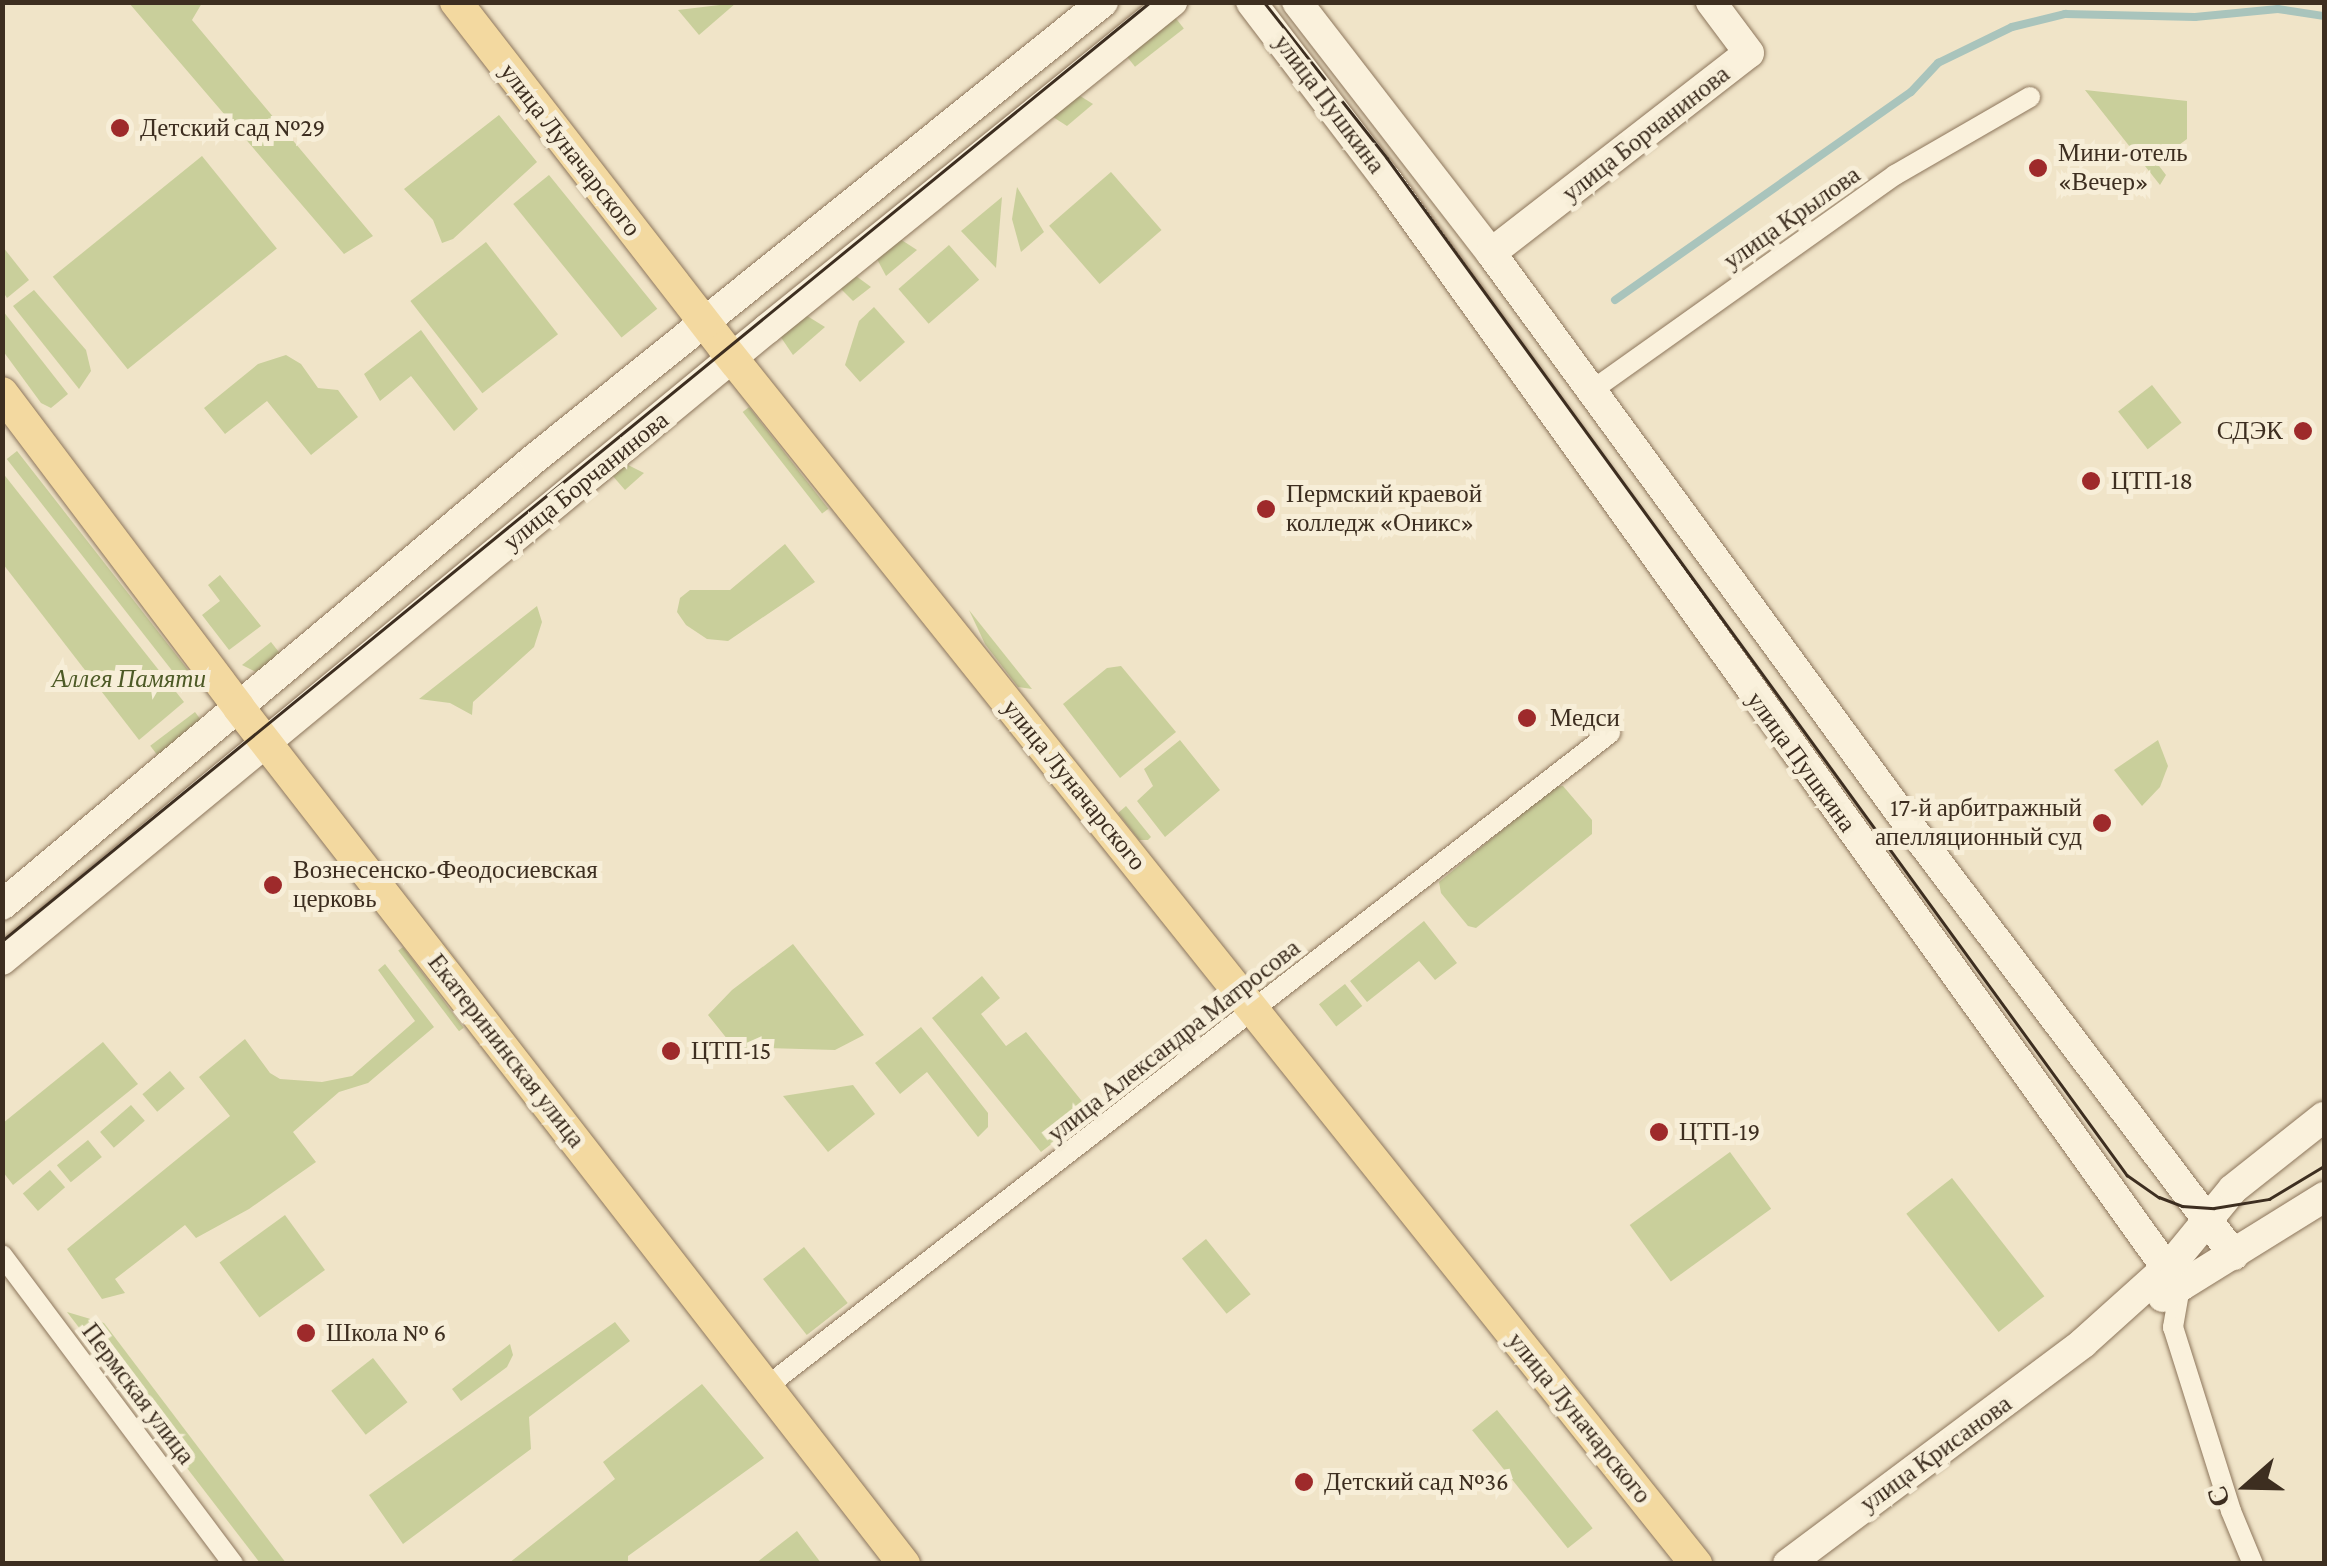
<!DOCTYPE html>
<meta charset="utf-8">
<style>
body{margin:0}
#map{position:relative;width:2327px;height:1566px;overflow:hidden;background:#f0e4c8;font-family:"Crimson Pro",serif}
div>[style]{position:absolute}
.green>*{inset:0;background:#c9cf9b;transform-origin:0 0}
.stream>*{height:8px;margin:-4px;padding:0 4px;transform-origin:4px;border-radius:4px;background:#a9c4bc}
.roads{filter:drop-shadow(0 0 2px #8d765c) drop-shadow(0 0 2px #8d765c)}
.street>*{height:20px;margin:-10px;padding:0 10px;transform-origin:10px;border-radius:10px;background:#faf1dc}
.secondary>*{height:30px;margin:-15px;padding:0 15px;transform-origin:15px;border-radius:15px;background:#faf1dc}
.primary>*{height:32px;margin:-16px;padding:0 16px;transform-origin:16px;border-radius:16px;background:#f3d9a0}
.tram>*{height:2.5px;margin:-1.25px;padding:0 1.25px;transform-origin:1.25px;border-radius:1.25px;background:#3d2e20}
.dots>*{width:28px;height:28px;translate:-50% -50%;box-sizing:border-box;border:5px solid #f7eed8;border-radius:50%}
span{translate:-50% -50%;white-space:nowrap;text-align:center;line-height:1.15;-webkit-text-stroke:10px #f7eed8;paint-order:stroke}
.street-label{font-size:25px;color:#3d2e20}
.poi-label{font-size:25px;color:#3d2e20}
.left{translate:0 -50%;text-align:left}
.right{translate:-100% -50%;text-align:right}
.park-label{font-size:25px;color:#4d5a26;font-style:italic}
.frame{position:absolute;inset:0;border:5px solid #3d2e20;pointer-events:none}
.north{position:absolute;left:2197px;top:1436px;width:100px;height:100px;-webkit-text-stroke:8px #f7eed8;paint-order:stroke;rotate:250deg;font-size:28px;font-weight:700;line-height:40px;text-align:center;color:#3d2e20}
.north::after{content:'';display:block;margin:auto;width:35px;height:45px;background:#3d2e20;clip-path:polygon(50% 0,100% 100%,50% 72%,0 100%)}
</style>
<div id="map">
<div class="green">
<i style="clip-path:polygon(129px 3px,202px 3px,192px 20px,373px 236px,344px 254px)"></i>
<i style="clip-path:polygon(736px 3px,699px 35px,678px 10px)"></i>
<i style="left:1174px;top:16px;width:16px;height:62px;rotate:52deg"></i>
<i style="clip-path:polygon(2085px 90px,2187px 101px,2187px 139px,2156px 162px,2166px 175px,2160px 185px)"></i>
<i style="clip-path:polygon(1077px 94px,1093px 104px,1067px 126px,1050px 115px)"></i>
<i style="clip-path:polygon(499px 115px,537px 162px,453px 239px,442px 243px,433px 220px,404px 189px)"></i>
<i style="left:202px;top:156px;width:119px;height:192px;rotate:51deg"></i>
<i style="left:1111px;top:172px;width:77px;height:82px;rotate:49deg"></i>
<i style="left:549px;top:175px;width:172px;height:46px;rotate:51deg"></i>
<i style="clip-path:polygon(1017px 187px,1044px 232px,1021px 252px,1012px 219px)"></i>
<i style="clip-path:polygon(1002px 197px,996px 268px,961px 231px)"></i>
<i style="clip-path:polygon(897px 237px,917px 250px,886px 276px,877px 259px)"></i>
<i style="left:486px;top:242px;width:117px;height:96px;rotate:52deg"></i>
<i style="left:949px;top:245px;width:46px;height:67px;rotate:49deg"></i>
<i style="clip-path:polygon(3px 247px,29px 280px,7px 298px,3px 292px)"></i>
<i style="clip-path:polygon(856px 276px,871px 287px,853px 301px,838px 286px)"></i>
<i style="clip-path:polygon(34px 290px,86px 350px,91px 371px,79px 389px,13px 306px)"></i>
<i style="clip-path:polygon(874px 307px,905px 342px,860px 382px,845px 365px,859px 321px)"></i>
<i style="clip-path:polygon(3px 311px,68px 394px,51px 408px,41px 403px,3px 351px)"></i>
<i style="clip-path:polygon(804px 314px,825px 327px,793px 355px,780px 336px)"></i>
<i style="clip-path:polygon(421px 330px,478px 409px,454px 431px,411px 376px,380px 401px,364px 374px)"></i>
<i style="clip-path:polygon(286px 355px,301px 364px,318px 388px,338px 390px,358px 417px,311px 455px,267px 401px,225px 434px,204px 408px,258px 364px)"></i>
<i style="left:2152px;top:385px;width:48px;height:43px;rotate:52deg"></i>
<i style="left:749px;top:407px;width:129px;height:8px;rotate:52deg"></i>
<i style="left:17px;top:451px;width:289px;height:13px;rotate:52deg"></i>
<i style="clip-path:polygon(624px 463px,644px 473px,625px 490px,611px 474px)"></i>
<i style="clip-path:polygon(2px 472px,184px 702px,139px 740px,3px 564px)"></i>
<i style="clip-path:polygon(785px 544px,815px 582px,728px 641px,707px 639px,686px 625px,677px 612px,680px 598px,690px 590px,730px 590px)"></i>
<i style="clip-path:polygon(220px 575px,261px 626px,229px 650px,202px 615px,220px 601px,208px 585px)"></i>
<i style="clip-path:polygon(537px 606px,542px 622px,534px 647px,473px 702px,472px 715px,450px 703px,419px 699px)"></i>
<i style="clip-path:polygon(969px 610px,1032px 689px,1018px 687px,985px 644px)"></i>
<i style="clip-path:polygon(271px 642px,282px 656px,256px 672px,242px 665px)"></i>
<i style="clip-path:polygon(1121px 666px,1176px 732px,1120px 778px,1063px 704px,1107px 668px)"></i>
<i style="left:195px;top:712px;width:20px;height:56px;rotate:53deg"></i>
<i style="clip-path:polygon(1180px 740px,1220px 790px,1165px 837px,1137px 801px,1153px 786px,1144px 769px)"></i>
<i style="clip-path:polygon(2158px 740px,2168px 766px,2160px 787px,2142px 806px,2114px 770px)"></i>
<i style="clip-path:polygon(1563px 786px,1592px 820px,1592px 834px,1476px 928px,1468px 926px,1441px 893px,1439px 882px,1554px 787px)"></i>
<i style="clip-path:polygon(1126px 806px,1151px 837px,1148px 840px,1139px 840px,1118px 813px)"></i>
<i style="clip-path:polygon(1424px 921px,1457px 963px,1435px 980px,1419px 961px,1367px 1002px,1350px 981px)"></i>
<i style="clip-path:polygon(793px 944px,864px 1035px,835px 1050px,767px 1048px,740px 1055px,708px 1015px,732px 990px)"></i>
<i style="left:403px;top:947px;width:101px;height:6px;rotate:53deg"></i>
<i style="clip-path:polygon(385px 964px,434px 1027px,368px 1083px,339px 1092px,293px 1132px,316px 1162px,249px 1209px,196px 1238px,185px 1225px,115px 1279px,125px 1293px,102px 1299px,67px 1249px,230px 1116px,199px 1077px,245px 1039px,270px 1073px,280px 1079px,322px 1082px,352px 1076px,415px 1021px,378px 970px)"></i>
<i style="clip-path:polygon(982px 976px,1000px 998px,981px 1014px,1006px 1046px,1026px 1032px,1085px 1105px,1080px 1109px,1081px 1121px,1041px 1152px,932px 1018px)"></i>
<i style="left:1345px;top:984px;width:28px;height:33px;rotate:52deg"></i>
<i style="clip-path:polygon(921px 1027px,988px 1113px,988px 1127px,978px 1137px,927px 1072px,900px 1094px,875px 1063px)"></i>
<i style="clip-path:polygon(103px 1042px,138px 1084px,13px 1185px,3px 1172px,3px 1123px)"></i>
<i style="left:170px;top:1071px;width:23px;height:36px;rotate:50deg"></i>
<i style="clip-path:polygon(853px 1085px,875px 1114px,828px 1152px,783px 1096px)"></i>
<i style="left:131px;top:1105px;width:21px;height:41px;rotate:49deg"></i>
<i style="left:88px;top:1140px;width:22px;height:40px;rotate:51deg"></i>
<i style="left:1730px;top:1152px;width:70px;height:124px;rotate:54deg"></i>
<i style="left:50px;top:1170px;width:23px;height:36px;rotate:49deg"></i>
<i style="left:1952px;top:1178px;width:150px;height:58px;rotate:52deg"></i>
<i style="left:285px;top:1215px;width:68px;height:81px;rotate:54deg"></i>
<i style="left:1206px;top:1239px;width:71px;height:31px;rotate:51deg"></i>
<i style="left:804px;top:1247px;width:71px;height:52px;rotate:52deg"></i>
<i style="clip-path:polygon(67px 1312px,104px 1323px,286px 1563px,260px 1563px)"></i>
<i style="clip-path:polygon(615px 1322px,630px 1341px,529px 1417px,531px 1449px,403px 1544px,369px 1495px)"></i>
<i style="clip-path:polygon(510px 1344px,513px 1355px,507px 1367px,461px 1401px,452px 1389px)"></i>
<i style="left:373px;top:1358px;width:56px;height:53px;rotate:52deg"></i>
<i style="clip-path:polygon(702px 1384px,764px 1458px,628px 1556px,628px 1563px,509px 1563px,615px 1479px,603px 1462px)"></i>
<i style="left:1497px;top:1410px;width:152px;height:32px;rotate:51deg"></i>
<i style="clip-path:polygon(797px 1531px,821px 1563px,756px 1563px)"></i>
</div>
<div class="stream">
<i style="left:1615px;top:300px;width:362px;rotate:-35.1deg"></i>
<i style="left:1911px;top:92px;width:40px;rotate:-47deg"></i>
<i style="left:1938px;top:63px;width:82px;rotate:-25.9deg"></i>
<i style="left:2012px;top:27px;width:55px;rotate:-13.8deg"></i>
<i style="left:2065px;top:14px;width:130px;rotate:1.3deg"></i>
<i style="left:2195px;top:17px;width:83px;rotate:-5.5deg"></i>
<i style="left:2278px;top:9px;width:47px;rotate:8.7deg"></i>
</div>
<div class="roads">
<div class="street">
<i style="left:1591px;top:391px;width:373px;rotate:-35.4deg"></i>
<i style="left:1895px;top:175px;width:156px;rotate:-30deg"></i>
<i style="left:2px;top:1255px;width:386px;rotate:53.2deg"></i>
<i style="left:2180px;top:1287px;width:41px;rotate:99.9deg"></i>
<i style="left:2173px;top:1327px;width:193px;rotate:72.5deg"></i>
<i style="left:2231px;top:1511px;width:57px;rotate:67.5deg"></i>
<i style="left:766px;top:1387px;width:1068px;rotate:-37.77deg"></i>
</div>
<div class="secondary">
<i style="left:1251px;top:2px;width:223px;rotate:52.7deg"></i>
<i style="left:1386px;top:179px;width:1363px;rotate:54.37deg"></i>
<i style="left:1297px;top:2px;width:317px;rotate:52.3deg"></i>
<i style="left:1491px;top:253px;width:708px;rotate:53.84deg"></i>
<i style="left:1909px;top:825px;width:539px;rotate:52.92deg"></i>
<i style="left:1491px;top:253px;width:326px;rotate:-37.8deg"></i>
<i style="left:1749px;top:53px;width:64px;rotate:-126.7deg"></i>
<i style="left:2px;top:905px;width:694px;rotate:-39.97deg"></i>
<i style="left:534px;top:459px;width:730px;rotate:-38.77deg"></i>
<i style="left:2px;top:960px;width:992px;rotate:-39.52deg"></i>
<i style="left:767px;top:329px;width:521px;rotate:-38.92deg"></i>
<i style="left:2163px;top:1297px;width:190px;rotate:-31.8deg"></i>
<i style="left:1788px;top:1564px;width:369px;rotate:-36.8deg"></i>
<i style="left:2083px;top:1343px;width:121px;rotate:-42deg"></i>
<i style="left:2173px;top:1262px;width:94px;rotate:-50.6deg"></i>
<i style="left:2233px;top:1189px;width:116px;rotate:-38.4deg"></i>
</div>
<div class="primary">
<i style="left:456px;top:2px;width:438px;rotate:52.2deg"></i>
<i style="left:724px;top:348px;width:1557px;rotate:51.36deg"></i>
<i style="left:2px;top:393px;width:394px;rotate:53deg"></i>
<i style="left:239px;top:708px;width:1084px;rotate:52.16deg"></i>
</div>
</div>
<div class="tram">
<i style="left:1264px;top:2px;width:199px;rotate:51.7deg"></i>
<i style="left:1387px;top:158px;width:1258px;rotate:53.96deg"></i>
<i style="left:2127px;top:1175px;width:39px;rotate:35deg"></i>
<i style="left:2159px;top:1197px;width:25px;rotate:21deg"></i>
<i style="left:2182px;top:1206px;width:32px;rotate:4deg"></i>
<i style="left:2214px;top:1208px;width:56px;rotate:-9.3deg"></i>
<i style="left:2269px;top:1199px;width:64px;rotate:-31deg"></i>
<i style="left:2px;top:941px;width:1483px;rotate:-39.28deg"></i>
</div>
<div class="dots">
<i style="left:120px;top:128px;background:#9e2a2b"></i>
<i style="left:2038px;top:168px;background:#9e2a2b"></i>
<i style="left:2303px;top:431px;background:#9e2a2b"></i>
<i style="left:2091px;top:481px;background:#9e2a2b"></i>
<i style="left:1266px;top:509px;background:#9e2a2b"></i>
<i style="left:1527px;top:718px;background:#9e2a2b"></i>
<i style="left:2102px;top:823px;background:#9e2a2b"></i>
<i style="left:273px;top:885px;background:#9e2a2b"></i>
<i style="left:671px;top:1051px;background:#9e2a2b"></i>
<i style="left:1659px;top:1132px;background:#9e2a2b"></i>
<i style="left:306px;top:1333px;background:#9e2a2b"></i>
<i style="left:1304px;top:1482px;background:#9e2a2b"></i>
</div>
<div class="street-label">
<span style="left:1329px;top:104px;rotate:53deg">улица Пушкина</span>
<span style="left:1646px;top:134px;rotate:-38deg">улица Борчанинова</span>
<span style="left:570px;top:150px;rotate:52deg">улица Луначарского</span>
<span style="left:1792px;top:218px;rotate:-35deg">улица Крылова</span>
<span style="left:586px;top:481px;rotate:-39deg">улица Борчанинова</span>
<span style="left:1801px;top:762px;rotate:54deg">улица Пушкина</span>
<span style="left:1074px;top:785px;rotate:51deg">улица Луначарского</span>
<span style="left:1174px;top:1041px;rotate:-38deg">улица Александра Матросова</span>
<span style="left:506px;top:1051px;rotate:52deg">Екатерининская улица</span>
<span style="left:138px;top:1394px;rotate:53deg">Пермская улица</span>
<span style="left:1579px;top:1418px;rotate:51deg">улица Луначарского</span>
<span style="left:1936px;top:1454px;rotate:-36deg">улица Крисанова</span>
</div>
<div class="poi-label">
<span class="left" style="left:140px;top:128px">Детский сад №29</span>
<span class="left" style="left:2058px;top:168px">Мини-отель<br>«Вечер»</span>
<span class="right" style="left:2283px;top:431px">СДЭК</span>
<span class="left" style="left:2111px;top:481px">ЦТП-18</span>
<span class="left" style="left:1286px;top:509px">Пермский краевой<br>колледж «Оникс»</span>
<span class="left" style="left:1550px;top:718px">Медси</span>
<span class="right" style="left:2082px;top:823px">17-й арбитражный<br>апелляционный суд</span>
<span class="left" style="left:293px;top:885px">Вознесенско-Феодосиевская<br>церковь</span>
<span class="left" style="left:691px;top:1051px">ЦТП-15</span>
<span class="left" style="left:1679px;top:1132px">ЦТП-19</span>
<span class="left" style="left:326px;top:1333px">Школа № 6</span>
<span class="left" style="left:1324px;top:1482px">Детский сад №36</span>
</div>
<div class="park-label">
<span style="left:129px;top:679px">Аллея Памяти</span>
</div>
<div class="frame"></div>
<div class="north">С</div>
</div>
